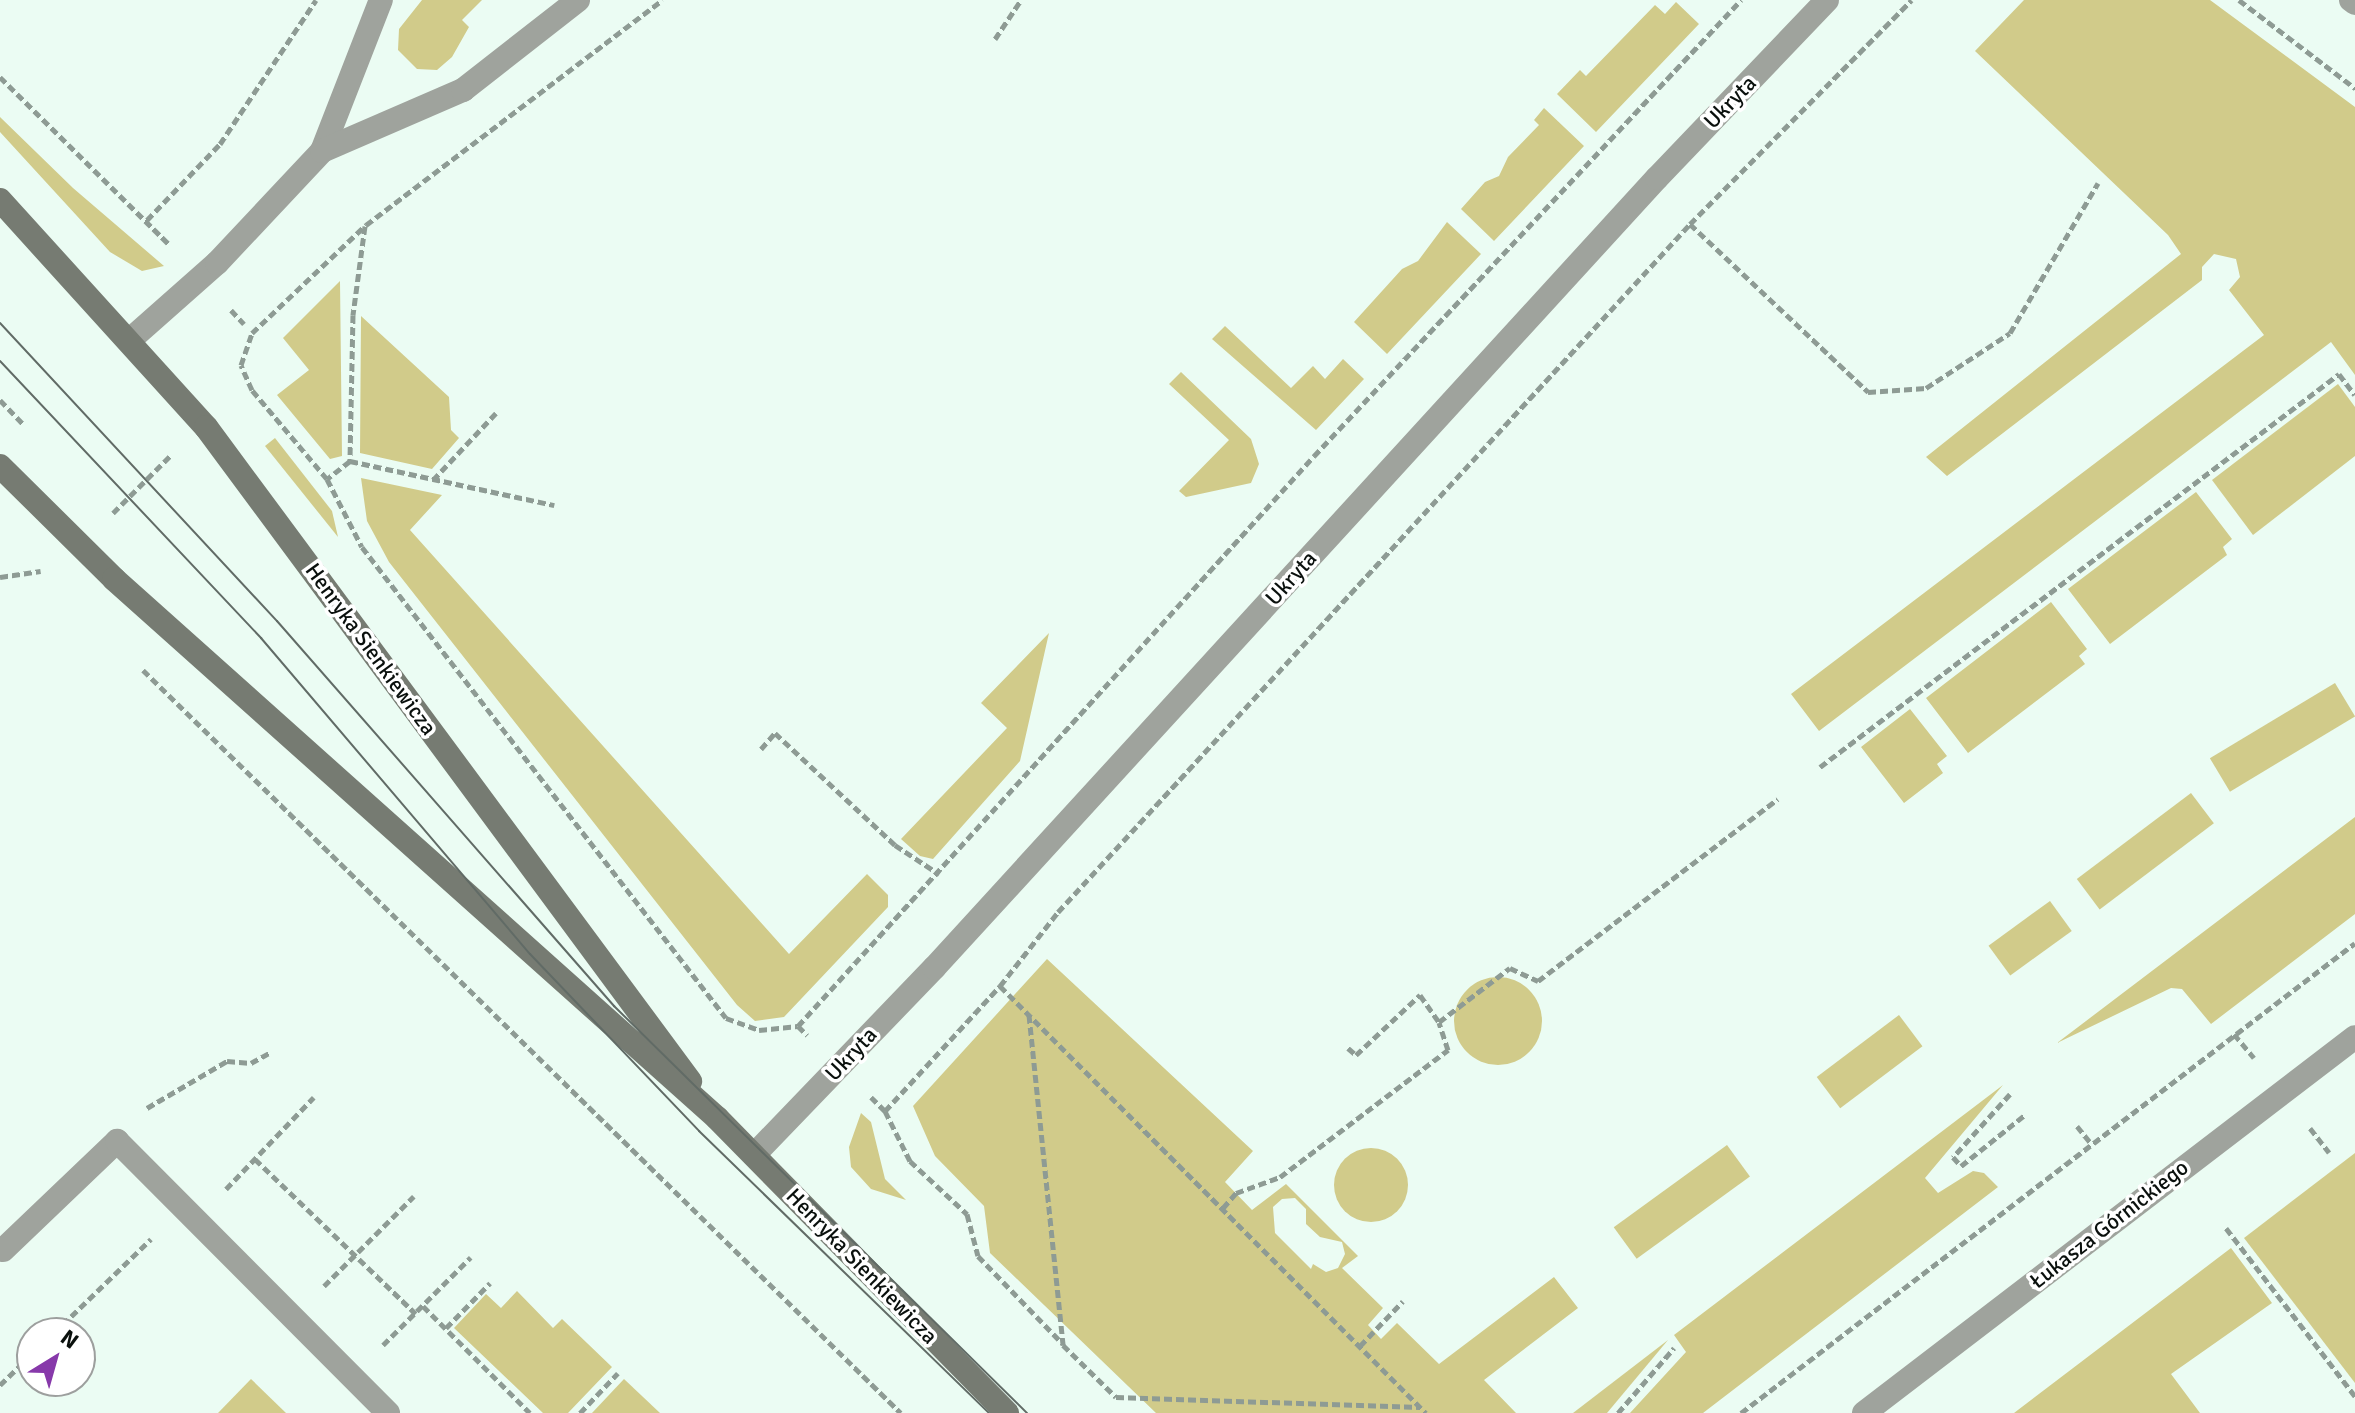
<!DOCTYPE html>
<meta charset="utf-8">
<style>
body{margin:0}
#map{position:relative;width:2355px;height:1413px;overflow:hidden;background:#ebfcf3;font-family:Signika,sans-serif}
div>[style]{position:absolute}
.green>*{inset:0;background:#d1cb8a;transform-origin:0 0}
.round{border-radius:50%}
.path>*{height:5px;margin-top:-2.5px;transform-origin:0;background:repeating-linear-gradient(90deg,#8e9b94 0 8px,transparent 0 12px)}
.lane>*{height:24px;margin:-12px;padding:0 12px;transform-origin:12px;border-radius:12px;background:#9fa39d}
.street>*{height:24px;margin:-12px;padding:0 12px;transform-origin:12px;border-radius:12px;background:#9fa39d}
.secondary>*{height:24px;margin:-12px;padding:0 12px;transform-origin:12px;border-radius:12px;background:#767b72}
.tram>*{height:2px;margin:-1px;padding:0 1px;transform-origin:1px;border-radius:1px;background:#616b66}
span{translate:-50% -50%;white-space:nowrap;text-align:center;line-height:1.15;-webkit-text-stroke:7px #fff;paint-order:stroke}
.street-label{font-size:22px;color:#0a100d}
.north{position:absolute;left:16px;top:1317px;width:80px;height:80px;box-sizing:border-box;background:#fff;border:2px solid #9d9f9e;border-radius:50%;rotate:37deg;font-size:22px;font-weight:700;line-height:32px;text-align:center;color:#0a100d}
.north::after{content:'';display:block;margin:auto;width:28px;height:36px;background:#8739aa;clip-path:polygon(50% 0,100% 100%,50% 72%,0 100%)}
</style>
<div id="map">
<div class="green">
<i style="clip-path:polygon(422px 0,482px 0,462px 20px,469px 27px,452px 57px,437px 70px,417px 69px,398px 50px,399px 29px)"></i>
<i style="clip-path:polygon(2024px 0,2210px 0,2355px 107px,2355px 375px,2331px 342px,1819px 731px,1791px 694px,2264px 335px,2229px 290px,2240px 277px,2236px 259px,2214px 254px,2202px 267px,2202px 280px,1947px 476px,1926px 457px,2181px 254px,2168px 235px,1975px 51px)"></i>
<i style="clip-path:polygon(1676px 2px,1699px 24px,1596px 132px,1557px 94px,1580px 70px,1586px 76px,1655px 5px,1665px 14px)"></i>
<i style="clip-path:polygon(1544px 108px,1584px 146px,1494px 241px,1461px 209px,1485px 182px,1499px 176px,1508px 157px,1539px 125px,1534px 120px)"></i>
<i style="clip-path:polygon(0 117px,73px 188px,164px 266px,142px 271px,110px 252px,0 132px)"></i>
<i style="clip-path:polygon(1447px 222px,1481px 254px,1387px 354px,1354px 322px,1402px 269px,1418px 261px)"></i>
<i style="clip-path:polygon(340px 281px,342px 456px,330px 459px,277px 395px,309px 370px,283px 338px)"></i>
<i style="clip-path:polygon(361px 316px,449px 397px,451px 430px,459px 438px,432px 469px,360px 453px)"></i>
<i style="clip-path:polygon(1225px 326px,1291px 388px,1313px 366px,1325px 379px,1343px 359px,1364px 379px,1316px 430px,1212px 339px)"></i>
<i style="clip-path:polygon(1181px 372px,1251px 439px,1259px 464px,1251px 483px,1186px 497px,1179px 491px,1229px 440px,1169px 384px)"></i>
<i style="clip-path:polygon(2338px 384px,2355px 407px,2355px 456px,2253px 535px,2212px 480px)"></i>
<i style="clip-path:polygon(275px 438px,332px 511px,338px 537px,265px 446px)"></i>
<i style="clip-path:polygon(361px 478px,442px 495px,410px 530px,789px 954px,867px 874px,888px 895px,888px 907px,784px 1017px,755px 1021px,737px 1005px,389px 562px,367px 521px)"></i>
<i style="clip-path:polygon(2196px 492px,2232px 539px,2223px 547px,2227px 555px,2110px 644px,2068px 589px)"></i>
<i style="clip-path:polygon(2051px 602px,2087px 649px,2079px 656px,2085px 664px,1968px 753px,1926px 698px)"></i>
<i style="clip-path:polygon(1049px 633px,1020px 761px,933px 859px,920px 856px,901px 839px,1007px 728px,981px 703px)"></i>
<i style="left:2335px;top:683px;width:39px;height:146px;rotate:59deg"></i>
<i style="clip-path:polygon(1910px 709px,1947px 756px,1937px 764px,1943px 773px,1904px 803px,1861px 747px)"></i>
<i style="left:2191px;top:793px;width:38px;height:143px;rotate:53deg"></i>
<i style="clip-path:polygon(2355px 817px,2355px 914px,2211px 1024px,2182px 989px,2171px 988px,2057px 1043px)"></i>
<i style="left:2050px;top:901px;width:37px;height:76px;rotate:54deg"></i>
<i style="clip-path:polygon(evenodd,1047px 959px,1253px 1151px,1225px 1182px,1252px 1210px,1286px 1184px,1358px 1256px,1342px 1268px,1383px 1308px,1368px 1325px,1381px 1339px,1397px 1323px,1439px 1364px,1554px 1277px,1578px 1308px,1484px 1380px,1516px 1413px,1156px 1413px,1044px 1305px,990px 1253px,984px 1206px,935px 1156px,913px 1106px,1047px 959px,1295px 1198px,1306px 1209px,1306px 1224px,1320px 1237px,1342px 1242px,1345px 1254px,1338px 1268px,1326px 1272px,1313px 1264px,1311px 1269px,1275px 1233px,1273px 1207px,1282px 1199px,1295px 1198px)"></i>
<i class="round" style="left:1454px;top:977px;width:88px;height:88px"></i>
<i style="left:1899px;top:1015px;width:39px;height:103px;rotate:53deg"></i>
<i style="clip-path:polygon(2003px 1085px,1925px 1178px,1938px 1193px,1973px 1171px,1984px 1173px,1998px 1187px,1703px 1413px,1630px 1413px,1686px 1352px,1674px 1335px)"></i>
<i style="clip-path:polygon(861px 1113px,871px 1122px,885px 1179px,906px 1200px,871px 1189px,851px 1167px,849px 1147px)"></i>
<i style="left:1727px;top:1145px;width:39px;height:140px;rotate:54deg"></i>
<i class="round" style="left:1334px;top:1148px;width:74px;height:74px"></i>
<i style="clip-path:polygon(2355px 1153px,2355px 1383px,2244px 1238px)"></i>
<i style="clip-path:polygon(2231px 1248px,2272px 1303px,2171px 1374px,2200px 1413px,2014px 1413px)"></i>
<i style="clip-path:polygon(517px 1291px,553px 1328px,562px 1319px,612px 1367px,568px 1413px,543px 1413px,454px 1328px,486px 1294px,501px 1308px)"></i>
<i style="clip-path:polygon(1668px 1340px,1607px 1413px,1573px 1413px)"></i>
<i style="clip-path:polygon(251px 1379px,286px 1413px,218px 1413px)"></i>
<i style="clip-path:polygon(624px 1379px,660px 1413px,592px 1413px)"></i>
</div>
<div class="path">
<i style="left:2239px;top:0;width:146px;rotate:37.2deg"></i>
<i style="left:995px;top:39px;width:47px;rotate:-56.3deg"></i>
<i style="left:0;top:77px;width:239px;rotate:44.7deg"></i>
<i style="left:147px;top:220px;width:105px;rotate:-46.2deg"></i>
<i style="left:220px;top:144px;width:173px;rotate:-56.3deg"></i>
<i style="left:1690px;top:224px;width:245px;rotate:43.3deg"></i>
<i style="left:1868px;top:392px;width:58px;rotate:-3.9deg"></i>
<i style="left:1926px;top:388px;width:100px;rotate:-33.2deg"></i>
<i style="left:2010px;top:333px;width:174px;rotate:-59.6deg"></i>
<i style="left:365px;top:226px;width:90px;rotate:97.7deg"></i>
<i style="left:353px;top:315px;width:146px;rotate:91.2deg"></i>
<i style="left:350px;top:461px;width:209px;rotate:12.2deg"></i>
<i style="left:231px;top:310px;width:19px;rotate:47deg"></i>
<i style="left:0;top:400px;width:35px;rotate:46deg"></i>
<i style="left:350px;top:461px;width:29px;rotate:142deg"></i>
<i style="left:327px;top:479px;width:116px;rotate:-130.1deg"></i>
<i style="left:252px;top:390px;width:27px;rotate:-114deg"></i>
<i style="left:241px;top:365px;width:34px;rotate:-71deg"></i>
<i style="left:252px;top:333px;width:157px;rotate:-43.5deg"></i>
<i style="left:366px;top:225px;width:372px;rotate:-37.2deg"></i>
<i style="left:327px;top:479px;width:76px;rotate:62.8deg"></i>
<i style="left:362px;top:547px;width:595px;rotate:52.3deg"></i>
<i style="left:726px;top:1018px;width:35px;rotate:20deg"></i>
<i style="left:759px;top:1030px;width:39px;rotate:-6deg"></i>
<i style="left:798px;top:1026px;width:13px;rotate:45deg"></i>
<i style="left:433px;top:480px;width:92px;rotate:-46.8deg"></i>
<i style="left:113px;top:513px;width:82px;rotate:-45deg"></i>
<i style="left:0;top:577px;width:41px;rotate:-8.3deg"></i>
<i style="left:143px;top:670px;width:1061px;rotate:44.43deg"></i>
<i style="left:761px;top:749px;width:21px;rotate:-49deg"></i>
<i style="left:775px;top:733px;width:164px;rotate:43deg"></i>
<i style="left:895px;top:845px;width:53px;rotate:33.4deg"></i>
<i style="left:1820px;top:767px;width:651px;rotate:-37.13deg"></i>
<i style="left:2339px;top:374px;width:26px;rotate:53deg"></i>
<i style="left:1000px;top:986px;width:94px;rotate:-51.9deg"></i>
<i style="left:1058px;top:912px;width:934px;rotate:-47.43deg"></i>
<i style="left:1690px;top:224px;width:315px;rotate:-45.3deg"></i>
<i style="left:1029px;top:1015px;width:332px;rotate:84.1deg"></i>
<i style="left:1063px;top:1345px;width:74px;rotate:44.5deg"></i>
<i style="left:1116px;top:1397px;width:304px;rotate:1.9deg"></i>
<i style="left:798px;top:1026px;width:769px;rotate:-47.85deg"></i>
<i style="left:1314px;top:456px;width:625px;rotate:-46.88deg"></i>
<i style="left:2234px;top:1034px;width:31px;rotate:50deg"></i>
<i style="left:1348px;top:1048px;width:11px;rotate:41deg"></i>
<i style="left:1356px;top:1055px;width:88px;rotate:-43.2deg"></i>
<i style="left:1420px;top:995px;width:33px;rotate:55deg"></i>
<i style="left:2010px;top:1094px;width:85px;rotate:132.1deg"></i>
<i style="left:1953px;top:1157px;width:12px;rotate:48deg"></i>
<i style="left:1961px;top:1166px;width:83px;rotate:-38.7deg"></i>
<i style="left:871px;top:1097px;width:20px;rotate:45deg"></i>
<i style="left:885px;top:1111px;width:56px;rotate:63.4deg"></i>
<i style="left:910px;top:1161px;width:78px;rotate:42.9deg"></i>
<i style="left:967px;top:1214px;width:43px;rotate:75.3deg"></i>
<i style="left:978px;top:1256px;width:121px;rotate:46deg"></i>
<i style="left:147px;top:1108px;width:93px;rotate:-30.4deg"></i>
<i style="left:227px;top:1061px;width:24px;rotate:5deg"></i>
<i style="left:251px;top:1063px;width:21px;rotate:-29deg"></i>
<i style="left:885px;top:1111px;width:170px;rotate:-47.4deg"></i>
<i style="left:1000px;top:986px;width:603px;rotate:45.07deg"></i>
<i style="left:2077px;top:1126px;width:22px;rotate:51deg"></i>
<i style="left:2310px;top:1128px;width:31px;rotate:52deg"></i>
<i style="left:255px;top:1159px;width:223px;rotate:43.9deg"></i>
<i style="left:226px;top:1189px;width:127px;rotate:-46.3deg"></i>
<i style="left:1223px;top:1208px;width:20px;rotate:-49deg"></i>
<i style="left:1236px;top:1193px;width:47px;rotate:-20deg"></i>
<i style="left:1280px;top:1177px;width:211px;rotate:-37.1deg"></i>
<i style="left:1448px;top:1050px;width:29px;rotate:-108deg"></i>
<i style="left:1439px;top:1022px;width:89px;rotate:-37.3deg"></i>
<i style="left:1510px;top:968px;width:31px;rotate:25deg"></i>
<i style="left:1538px;top:981px;width:301px;rotate:-37.2deg"></i>
<i style="left:2226px;top:1228px;width:212px;rotate:52.5deg"></i>
<i style="left:324px;top:1286px;width:127px;rotate:-45deg"></i>
<i style="left:423px;top:1306px;width:151px;rotate:45deg"></i>
<i style="left:446px;top:1328px;width:63px;rotate:-45.6deg"></i>
<i style="left:54px;top:1333px;width:135px;rotate:-44.1deg"></i>
<i style="left:383px;top:1345px;width:124px;rotate:-45deg"></i>
<i style="left:1360px;top:1346px;width:62px;rotate:-46.3deg"></i>
<i style="left:0;top:1385px;width:45px;rotate:-44.1deg"></i>
<i style="left:580px;top:1413px;width:55px;rotate:-46.5deg"></i>
<i style="left:1618px;top:1413px;width:86px;rotate:-49.3deg"></i>
<i style="left:1741px;top:1413px;width:773px;rotate:-37.43deg"></i>
</div>
<div class="lane">
<i style="left:3px;top:1250px;width:158px;rotate:-43.7deg"></i>
<i style="left:117px;top:1141px;width:384px;rotate:45.1deg"></i>
</div>
<div class="street">
<i style="left:2351px;top:0;width:5px;rotate:37deg"></i>
<i style="left:322px;top:151px;width:162px;rotate:-68.7deg"></i>
<i style="left:131px;top:339px;width:115px;rotate:-41.5deg"></i>
<i style="left:217px;top:263px;width:154px;rotate:-46.8deg"></i>
<i style="left:322px;top:151px;width:154px;rotate:-23.4deg"></i>
<i style="left:463px;top:90px;width:146px;rotate:-38deg"></i>
<i style="left:754px;top:1155px;width:260px;rotate:-46.1deg"></i>
<i style="left:934px;top:968px;width:1071px;rotate:-47.54deg"></i>
<i style="left:1657px;top:178px;width:246px;rotate:-46.3deg"></i>
<i style="left:1864px;top:1413px;width:618px;rotate:-37.44deg"></i>
</div>
<div class="secondary">
<i style="left:0;top:200px;width:307px;rotate:47.8deg"></i>
<i style="left:206px;top:427px;width:814px;rotate:53.5deg"></i>
<i style="left:0;top:466px;width:161px;rotate:44.7deg"></i>
<i style="left:114px;top:579px;width:809px;rotate:41.79deg"></i>
<i style="left:717px;top:1118px;width:414px;rotate:45.5deg"></i>
</div>
<div class="tram">
<i style="left:0;top:323px;width:407px;rotate:47.1deg"></i>
<i style="left:277px;top:621px;width:512px;rotate:48.8deg"></i>
<i style="left:614px;top:1006px;width:580px;rotate:44.58deg"></i>
<i style="left:0;top:361px;width:381px;rotate:46.7deg"></i>
<i style="left:261px;top:638px;width:415px;rotate:49.6deg"></i>
<i style="left:530px;top:954px;width:245px;rotate:46.3deg"></i>
<i style="left:699px;top:1131px;width:405px;rotate:44.2deg"></i>
</div>
<div class="street-label">
<span style="left:1730px;top:102px;rotate:-46deg">Ukryta</span>
<span style="left:1291px;top:578px;rotate:-48deg">Ukryta</span>
<span style="left:371px;top:649px;rotate:54deg">Henryka Sienkiewicza</span>
<span style="left:851px;top:1054px;rotate:-47deg">Ukryta</span>
<span style="left:2109px;top:1224px;rotate:-38deg">Łukasza Górnickiego</span>
<span style="left:862px;top:1266px;rotate:46deg">Henryka Sienkiewicza</span>
</div>
<div class="north">N</div>
</div>
